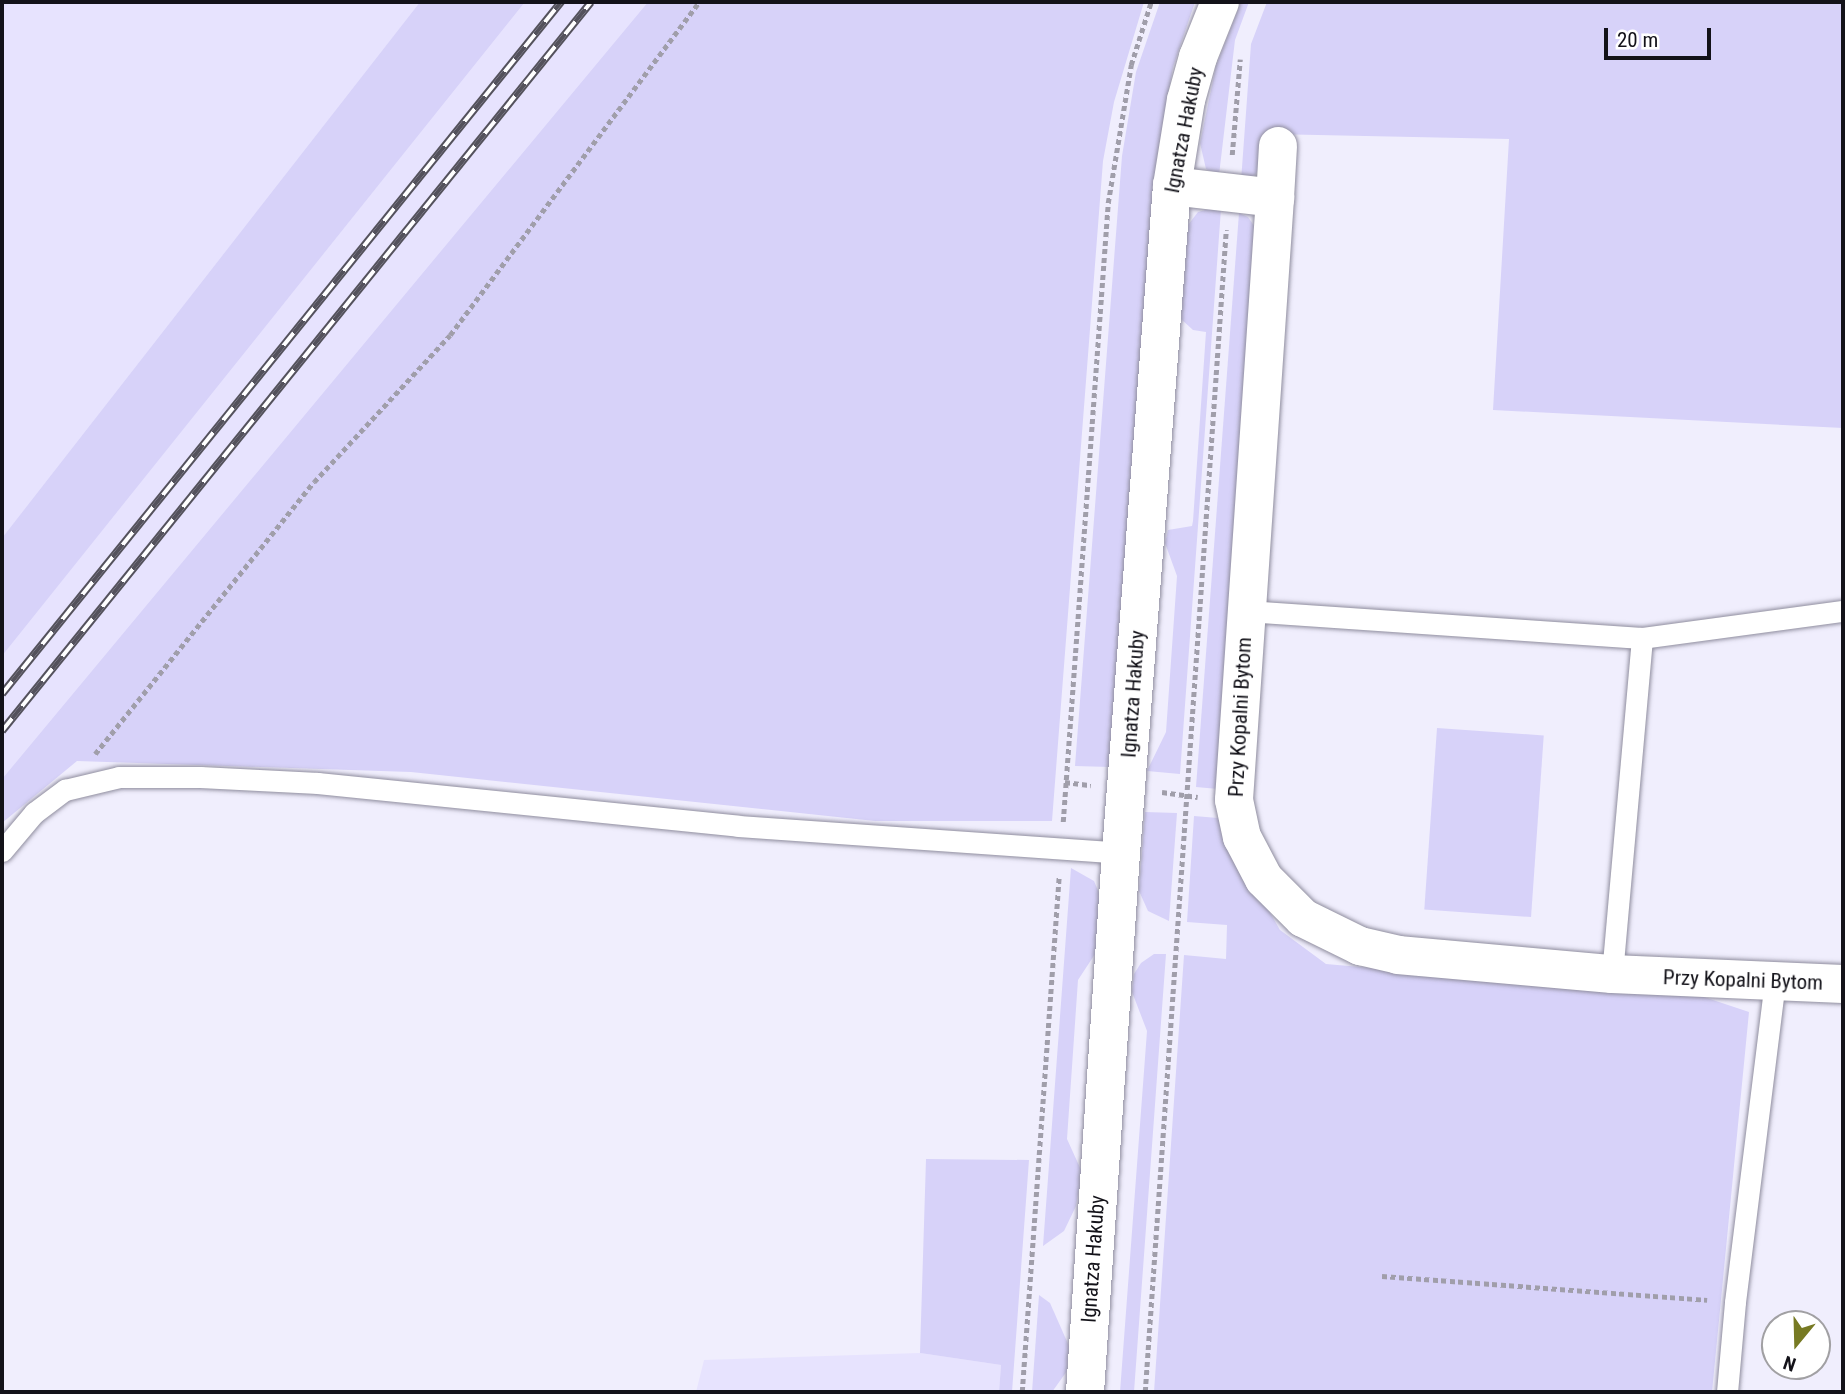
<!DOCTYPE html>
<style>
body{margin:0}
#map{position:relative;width:1845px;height:1394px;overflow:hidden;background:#f0eefd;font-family:"Roboto Condensed",sans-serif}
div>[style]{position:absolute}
.built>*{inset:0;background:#e7e3fe}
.green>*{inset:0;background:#d7d2f9;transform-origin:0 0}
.path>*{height:4.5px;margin-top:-2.25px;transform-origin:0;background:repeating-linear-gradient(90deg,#a09eaa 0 5px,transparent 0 8.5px)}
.roads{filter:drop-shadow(0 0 2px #8f8d9e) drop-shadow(0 0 2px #8f8d9e)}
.lane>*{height:21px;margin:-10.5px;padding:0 10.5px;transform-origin:10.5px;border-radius:10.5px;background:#fff}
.street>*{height:38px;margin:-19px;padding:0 19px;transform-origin:19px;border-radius:19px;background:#fff}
.rail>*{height:8px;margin-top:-4px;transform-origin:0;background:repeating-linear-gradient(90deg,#fff 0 16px,#54525c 0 32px);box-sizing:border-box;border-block:2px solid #54525c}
span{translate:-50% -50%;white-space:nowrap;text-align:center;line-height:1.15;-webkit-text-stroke:6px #fff;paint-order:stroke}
.street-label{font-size:21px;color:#131219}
.frame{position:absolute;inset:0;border:4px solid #131219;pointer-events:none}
.north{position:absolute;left:1761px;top:1310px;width:70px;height:70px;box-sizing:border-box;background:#fff;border:2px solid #a1a0a3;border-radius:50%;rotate:199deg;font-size:19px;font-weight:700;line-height:28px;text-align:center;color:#131219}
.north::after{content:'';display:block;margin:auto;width:24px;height:32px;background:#777a23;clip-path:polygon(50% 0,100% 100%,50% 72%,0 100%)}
.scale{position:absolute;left:1604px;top:28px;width:107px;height:32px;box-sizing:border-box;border:4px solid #131219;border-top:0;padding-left:9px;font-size:21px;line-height:24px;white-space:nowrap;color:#131219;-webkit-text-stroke:5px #fff;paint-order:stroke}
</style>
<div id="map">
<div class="built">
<i style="clip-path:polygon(2px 2px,420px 2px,2px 538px)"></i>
<i style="clip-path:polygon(525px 2px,648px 2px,2px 779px,2px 656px)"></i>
<i style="clip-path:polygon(920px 1353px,1001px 1365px,999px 1392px,696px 1392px,704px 1360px)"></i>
</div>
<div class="green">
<i style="clip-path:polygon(420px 2px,525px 2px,2px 656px,2px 538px)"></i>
<i style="clip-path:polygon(648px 2px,1144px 2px,1114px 102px,1103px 161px,1052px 821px,875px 821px,411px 772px,77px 761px,2px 823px,2px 779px)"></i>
<i style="clip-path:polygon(1160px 2px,1195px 2px,1173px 67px,1157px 158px,1110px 767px,1075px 766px,1122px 156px,1136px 72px)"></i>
<i style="clip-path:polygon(1241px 2px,1249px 2px,1235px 40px,1219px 175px,1206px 169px,1200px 143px,1216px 66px)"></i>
<i style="clip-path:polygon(1267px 2px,1843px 2px,1843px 428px,1493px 410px,1509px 139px,1265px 134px,1262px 164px,1255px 175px,1241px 181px,1251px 44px)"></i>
<i style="clip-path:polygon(1209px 209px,1221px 209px,1180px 774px,1147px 771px,1166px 732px,1177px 576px,1165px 543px,1168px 530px,1192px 526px,1193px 521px,1206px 332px,1193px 330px,1181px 319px,1188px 225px,1198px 212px)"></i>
<i style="clip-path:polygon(1239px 213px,1248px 217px,1259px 233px,1218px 789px,1196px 787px)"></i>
<i style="left:1437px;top:728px;width:107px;height:182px;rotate:4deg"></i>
<i style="clip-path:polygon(1145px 812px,1177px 813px,1169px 921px,1148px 911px,1139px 891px)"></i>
<i style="clip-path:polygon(1194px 816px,1218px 818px,1236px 854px,1280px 930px,1326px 964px,1704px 997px,1749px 1012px,1712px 1392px,1154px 1392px,1184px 955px,1226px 959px,1227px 925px,1187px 922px)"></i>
<i style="clip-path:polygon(1071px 868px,1094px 881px,1099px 893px,1101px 927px,1097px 951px,1078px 980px,1067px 1139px,1082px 1172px,1076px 1206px,1064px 1231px,1043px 1246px)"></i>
<i style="clip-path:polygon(1154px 954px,1166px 954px,1134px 1392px,1120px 1392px,1147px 1031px,1132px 992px,1134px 974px,1141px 963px)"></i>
<i style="clip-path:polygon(926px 1159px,1029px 1160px,1012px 1392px,999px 1392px,1001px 1365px,920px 1353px)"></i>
<i style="clip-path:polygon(1039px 1295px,1050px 1303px,1069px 1346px,1067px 1371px,1052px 1392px,1032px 1392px)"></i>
</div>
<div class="path">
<i style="left:1232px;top:155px;width:96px;rotate:-85.2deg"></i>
<i style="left:95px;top:754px;width:349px;rotate:-51.2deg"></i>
<i style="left:314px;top:482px;width:200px;rotate:-47.2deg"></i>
<i style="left:450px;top:335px;width:416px;rotate:-53.2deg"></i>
<i style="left:1065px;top:782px;width:26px;rotate:7deg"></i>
<i style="left:1162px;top:792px;width:36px;rotate:8deg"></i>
<i style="left:1063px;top:822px;width:621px;rotate:-85.84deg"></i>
<i style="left:1108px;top:203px;width:140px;rotate:-80.5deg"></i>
<i style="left:1131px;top:65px;width:66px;rotate:-72.4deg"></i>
<i style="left:1382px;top:1276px;width:326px;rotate:4.2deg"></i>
<i style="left:1022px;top:1392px;width:517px;rotate:-85.9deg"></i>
<i style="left:1145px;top:1392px;width:1165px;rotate:-86.01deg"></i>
</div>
<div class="roads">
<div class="lane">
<i style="left:1246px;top:611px;width:397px;rotate:3.9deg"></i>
<i style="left:1642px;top:638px;width:337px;rotate:95.1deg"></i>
<i style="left:1642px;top:638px;width:203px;rotate:-7.7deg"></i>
<i style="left:2px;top:851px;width:50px;rotate:-49.9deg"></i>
<i style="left:34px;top:813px;width:39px;rotate:-37deg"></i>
<i style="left:65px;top:790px;width:56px;rotate:-13.5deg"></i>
<i style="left:119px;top:777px;width:81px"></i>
<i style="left:200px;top:777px;width:118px;rotate:2.9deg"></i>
<i style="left:318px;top:783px;width:422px;rotate:5.8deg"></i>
<i style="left:738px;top:826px;width:384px;rotate:4deg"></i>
<i style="left:1727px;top:1392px;width:90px;rotate:-84.9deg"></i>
<i style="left:1735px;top:1302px;width:323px;rotate:-82.9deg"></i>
</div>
<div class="street">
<i style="left:1172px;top:186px;width:104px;rotate:6.6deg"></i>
<i style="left:1275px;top:198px;width:603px;rotate:93.9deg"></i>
<i style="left:1234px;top:800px;width:38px;rotate:78deg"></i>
<i style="left:1242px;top:837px;width:47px;rotate:62.4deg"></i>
<i style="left:1264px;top:879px;width:55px;rotate:45deg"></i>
<i style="left:1303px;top:918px;width:64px;rotate:26.2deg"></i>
<i style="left:1360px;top:946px;width:39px;rotate:13deg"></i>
<i style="left:1398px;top:955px;width:215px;rotate:5.1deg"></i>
<i style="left:1612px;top:974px;width:231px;rotate:2.5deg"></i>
<i style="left:1275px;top:198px;width:52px;rotate:-86.7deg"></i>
<i style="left:1085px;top:1392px;width:540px;rotate:-86.18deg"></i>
<i style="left:1121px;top:853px;width:669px;rotate:-85.63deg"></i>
<i style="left:1172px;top:186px;width:87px;rotate:-80.8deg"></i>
<i style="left:1186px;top:100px;width:45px;rotate:-74.4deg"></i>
<i style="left:1198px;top:57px;width:59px;rotate:-68.2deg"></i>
</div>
</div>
<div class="rail">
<i style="left:2px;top:694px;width:890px;rotate:-51.07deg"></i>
<i style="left:2px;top:731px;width:937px;rotate:-51.06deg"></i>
</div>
<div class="street-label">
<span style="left:1184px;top:130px;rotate:-79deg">Ignatza Hakuby</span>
<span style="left:1133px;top:694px;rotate:-86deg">Ignatza Hakuby</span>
<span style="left:1240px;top:717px;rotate:-87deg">Przy Kopalni Bytom</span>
<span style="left:1743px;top:980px;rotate:2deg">Przy Kopalni Bytom</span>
<span style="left:1093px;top:1259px;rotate:-86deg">Ignatza Hakuby</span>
</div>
<div class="frame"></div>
<div class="north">N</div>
<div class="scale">20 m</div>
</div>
